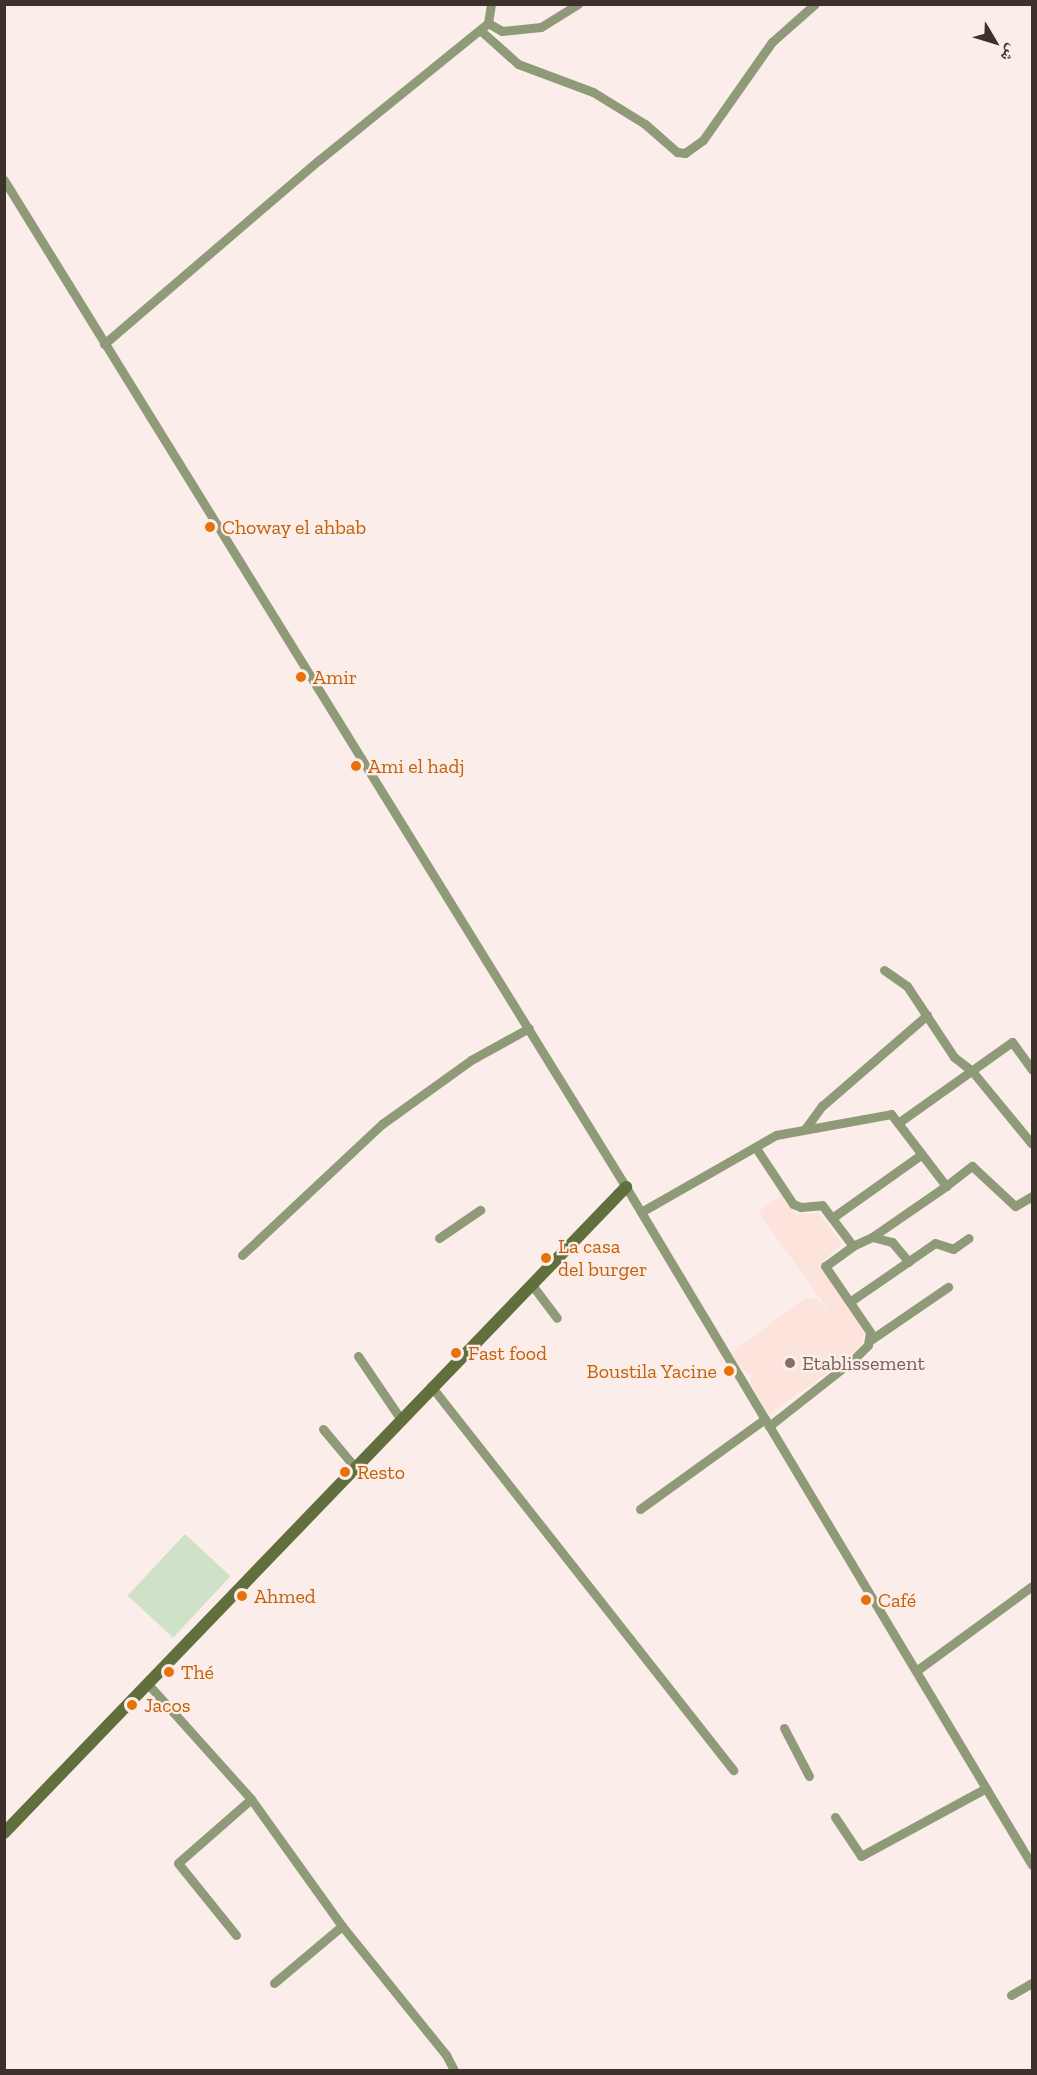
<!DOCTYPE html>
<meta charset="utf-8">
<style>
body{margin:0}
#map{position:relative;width:1037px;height:2075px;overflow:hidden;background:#fbeeea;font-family:"Zilla Slab","Noto Naskh Arabic",serif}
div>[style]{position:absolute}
.built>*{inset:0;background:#fce4dc}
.green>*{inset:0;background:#cfe1c6;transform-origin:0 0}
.minor>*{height:9px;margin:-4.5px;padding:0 4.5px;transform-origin:4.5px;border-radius:4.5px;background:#8f9a78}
.secondary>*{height:12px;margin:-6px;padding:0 6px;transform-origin:6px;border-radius:6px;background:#616f3d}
.dots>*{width:16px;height:16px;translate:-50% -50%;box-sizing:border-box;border:3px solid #fbeeea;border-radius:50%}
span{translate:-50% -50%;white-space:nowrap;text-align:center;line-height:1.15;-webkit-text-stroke:4.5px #fbeeea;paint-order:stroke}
.food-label{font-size:20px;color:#c56008}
.left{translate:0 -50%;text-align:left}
.right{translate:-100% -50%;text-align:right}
.education-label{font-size:20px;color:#785e54}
.frame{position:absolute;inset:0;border:6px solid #3d312c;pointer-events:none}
.north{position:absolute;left:965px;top:12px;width:60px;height:60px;-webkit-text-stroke:4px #fbeeea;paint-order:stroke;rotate:128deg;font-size:16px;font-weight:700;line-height:24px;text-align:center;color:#3d312c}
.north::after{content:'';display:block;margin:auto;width:21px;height:27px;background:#3d312c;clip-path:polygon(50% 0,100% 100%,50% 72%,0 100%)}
</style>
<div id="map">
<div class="built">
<i style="clip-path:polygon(782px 1195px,796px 1214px,819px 1213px,842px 1244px,820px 1264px,860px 1319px,865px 1333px,857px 1353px,769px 1414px,750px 1383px,752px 1373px,746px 1373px,731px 1353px,804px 1299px,816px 1299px,829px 1311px,758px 1212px)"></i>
</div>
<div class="green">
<i style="left:185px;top:1534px;width:62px;height:84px;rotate:43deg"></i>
</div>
<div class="minor">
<i style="left:491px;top:4px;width:19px;rotate:99deg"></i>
<i style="left:488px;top:23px;width:16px;rotate:30deg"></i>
<i style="left:502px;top:31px;width:39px;rotate:-6deg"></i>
<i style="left:541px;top:27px;width:44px;rotate:-31.9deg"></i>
<i style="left:480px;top:30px;width:51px;rotate:41.8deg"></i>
<i style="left:518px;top:64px;width:80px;rotate:20.5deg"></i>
<i style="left:593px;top:92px;width:61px;rotate:31.6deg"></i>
<i style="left:645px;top:124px;width:43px;rotate:41.2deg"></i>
<i style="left:677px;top:152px;width:8px;rotate:7deg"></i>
<i style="left:685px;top:153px;width:22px;rotate:-36deg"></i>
<i style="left:703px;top:140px;width:120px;rotate:-54.9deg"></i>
<i style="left:772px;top:42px;width:57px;rotate:-41.5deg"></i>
<i style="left:4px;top:180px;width:1184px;rotate:58.3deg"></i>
<i style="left:626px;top:1187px;width:790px;rotate:59.09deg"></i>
<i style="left:104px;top:344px;width:283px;rotate:-40.6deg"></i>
<i style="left:319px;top:160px;width:218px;rotate:-39deg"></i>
<i style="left:884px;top:970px;width:28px;rotate:35deg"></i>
<i style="left:907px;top:986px;width:85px;rotate:56.5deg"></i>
<i style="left:954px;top:1057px;width:23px;rotate:38deg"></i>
<i style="left:972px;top:1071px;width:94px;rotate:50.6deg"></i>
<i style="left:898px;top:1123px;width:140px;rotate:-35.4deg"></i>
<i style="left:1012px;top:1042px;width:34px;rotate:54deg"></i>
<i style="left:805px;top:1129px;width:29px;rotate:-54deg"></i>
<i style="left:822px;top:1106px;width:139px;rotate:-40.9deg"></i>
<i style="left:756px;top:1148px;width:67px;rotate:56.5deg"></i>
<i style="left:793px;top:1204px;width:9px;rotate:21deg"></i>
<i style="left:801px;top:1207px;width:21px;rotate:-5deg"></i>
<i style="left:822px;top:1205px;width:51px;rotate:52.9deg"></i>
<i style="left:853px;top:1246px;width:34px;rotate:144deg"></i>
<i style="left:825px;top:1266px;width:80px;rotate:55.7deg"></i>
<i style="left:870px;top:1332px;width:13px;rotate:99deg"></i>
<i style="left:868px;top:1345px;width:21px;rotate:135deg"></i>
<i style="left:853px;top:1360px;width:107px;rotate:141.8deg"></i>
<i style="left:946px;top:1186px;width:33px;rotate:-38deg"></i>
<i style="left:972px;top:1166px;width:59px;rotate:42.9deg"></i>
<i style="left:1015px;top:1206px;width:20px;rotate:-30deg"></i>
<i style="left:641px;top:1212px;width:155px;rotate:-29.7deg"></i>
<i style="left:776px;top:1135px;width:117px;rotate:-10.3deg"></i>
<i style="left:891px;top:1114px;width:91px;rotate:52.6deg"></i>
<i style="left:946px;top:1186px;width:90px;rotate:145.4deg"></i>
<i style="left:872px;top:1237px;width:21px;rotate:155deg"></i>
<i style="left:832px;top:1218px;width:110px;rotate:-35.4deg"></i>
<i style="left:872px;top:1237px;width:21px;rotate:14deg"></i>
<i style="left:892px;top:1242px;width:26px;rotate:50deg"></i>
<i style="left:439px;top:1238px;width:50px;rotate:-34.3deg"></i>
<i style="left:242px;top:1255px;width:192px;rotate:-43.1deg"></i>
<i style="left:382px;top:1124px;width:110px;rotate:-35.7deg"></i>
<i style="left:471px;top:1060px;width:66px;rotate:-28.9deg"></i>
<i style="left:532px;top:1285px;width:41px;rotate:52.9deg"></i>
<i style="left:851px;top:1301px;width:102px;rotate:-34.6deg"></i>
<i style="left:935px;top:1243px;width:19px;rotate:18deg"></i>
<i style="left:953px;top:1249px;width:19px;rotate:-35deg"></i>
<i style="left:869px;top:1341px;width:96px;rotate:-34.4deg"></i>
<i style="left:358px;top:1356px;width:75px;rotate:55.9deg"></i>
<i style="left:431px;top:1386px;width:489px;rotate:51.8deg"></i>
<i style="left:323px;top:1429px;width:48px;rotate:50deg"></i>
<i style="left:640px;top:1509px;width:154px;rotate:-35.8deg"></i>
<i style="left:916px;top:1671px;width:144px;rotate:-36.2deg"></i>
<i style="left:147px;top:1683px;width:156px;rotate:48.1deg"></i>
<i style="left:251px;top:1799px;width:156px;rotate:54.4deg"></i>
<i style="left:342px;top:1926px;width:166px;rotate:51.1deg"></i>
<i style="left:446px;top:2055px;width:17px;rotate:62deg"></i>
<i style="left:784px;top:1728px;width:54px;rotate:62.5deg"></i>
<i style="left:835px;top:1817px;width:47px;rotate:56.3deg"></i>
<i style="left:861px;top:1856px;width:142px;rotate:-28.5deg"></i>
<i style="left:236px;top:1935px;width:92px;rotate:-128.9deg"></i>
<i style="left:178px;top:1863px;width:97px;rotate:-41.2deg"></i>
<i style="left:274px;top:1983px;width:89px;rotate:-40deg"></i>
<i style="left:1011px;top:1995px;width:24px;rotate:-30deg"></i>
</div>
<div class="secondary">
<i style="left:4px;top:1833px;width:897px;rotate:-46.08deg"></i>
</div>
<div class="dots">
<i style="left:210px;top:527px;background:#e8710a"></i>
<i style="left:301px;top:677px;background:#e8710a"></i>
<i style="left:356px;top:766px;background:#e8710a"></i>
<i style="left:546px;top:1258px;background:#e8710a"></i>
<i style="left:456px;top:1353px;background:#e8710a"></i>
<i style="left:790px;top:1363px;background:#8d6e63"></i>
<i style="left:729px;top:1371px;background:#e8710a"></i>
<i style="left:345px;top:1472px;background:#e8710a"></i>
<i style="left:242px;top:1596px;background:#e8710a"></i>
<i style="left:866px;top:1600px;background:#e8710a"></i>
<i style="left:169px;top:1672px;background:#e8710a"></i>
<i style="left:132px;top:1705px;background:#e8710a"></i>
</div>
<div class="food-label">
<span class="left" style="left:222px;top:527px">Choway el ahbab</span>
<span class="left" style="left:313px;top:677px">Amir</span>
<span class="left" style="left:368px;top:766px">Ami el hadj</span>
<span class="left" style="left:558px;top:1258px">La casa<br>del burger</span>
<span class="left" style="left:468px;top:1353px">Fast food</span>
<span class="right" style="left:717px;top:1371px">Boustila Yacine</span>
<span class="left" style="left:357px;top:1472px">Resto</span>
<span class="left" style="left:254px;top:1596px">Ahmed</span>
<span class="left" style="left:878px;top:1600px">Café</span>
<span class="left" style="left:181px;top:1672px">Thé</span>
<span class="left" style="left:144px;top:1705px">Jacos</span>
</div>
<div class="education-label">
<span class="left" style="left:802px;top:1363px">Etablissement</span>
</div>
<div class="frame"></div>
<div class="north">ش</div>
</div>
